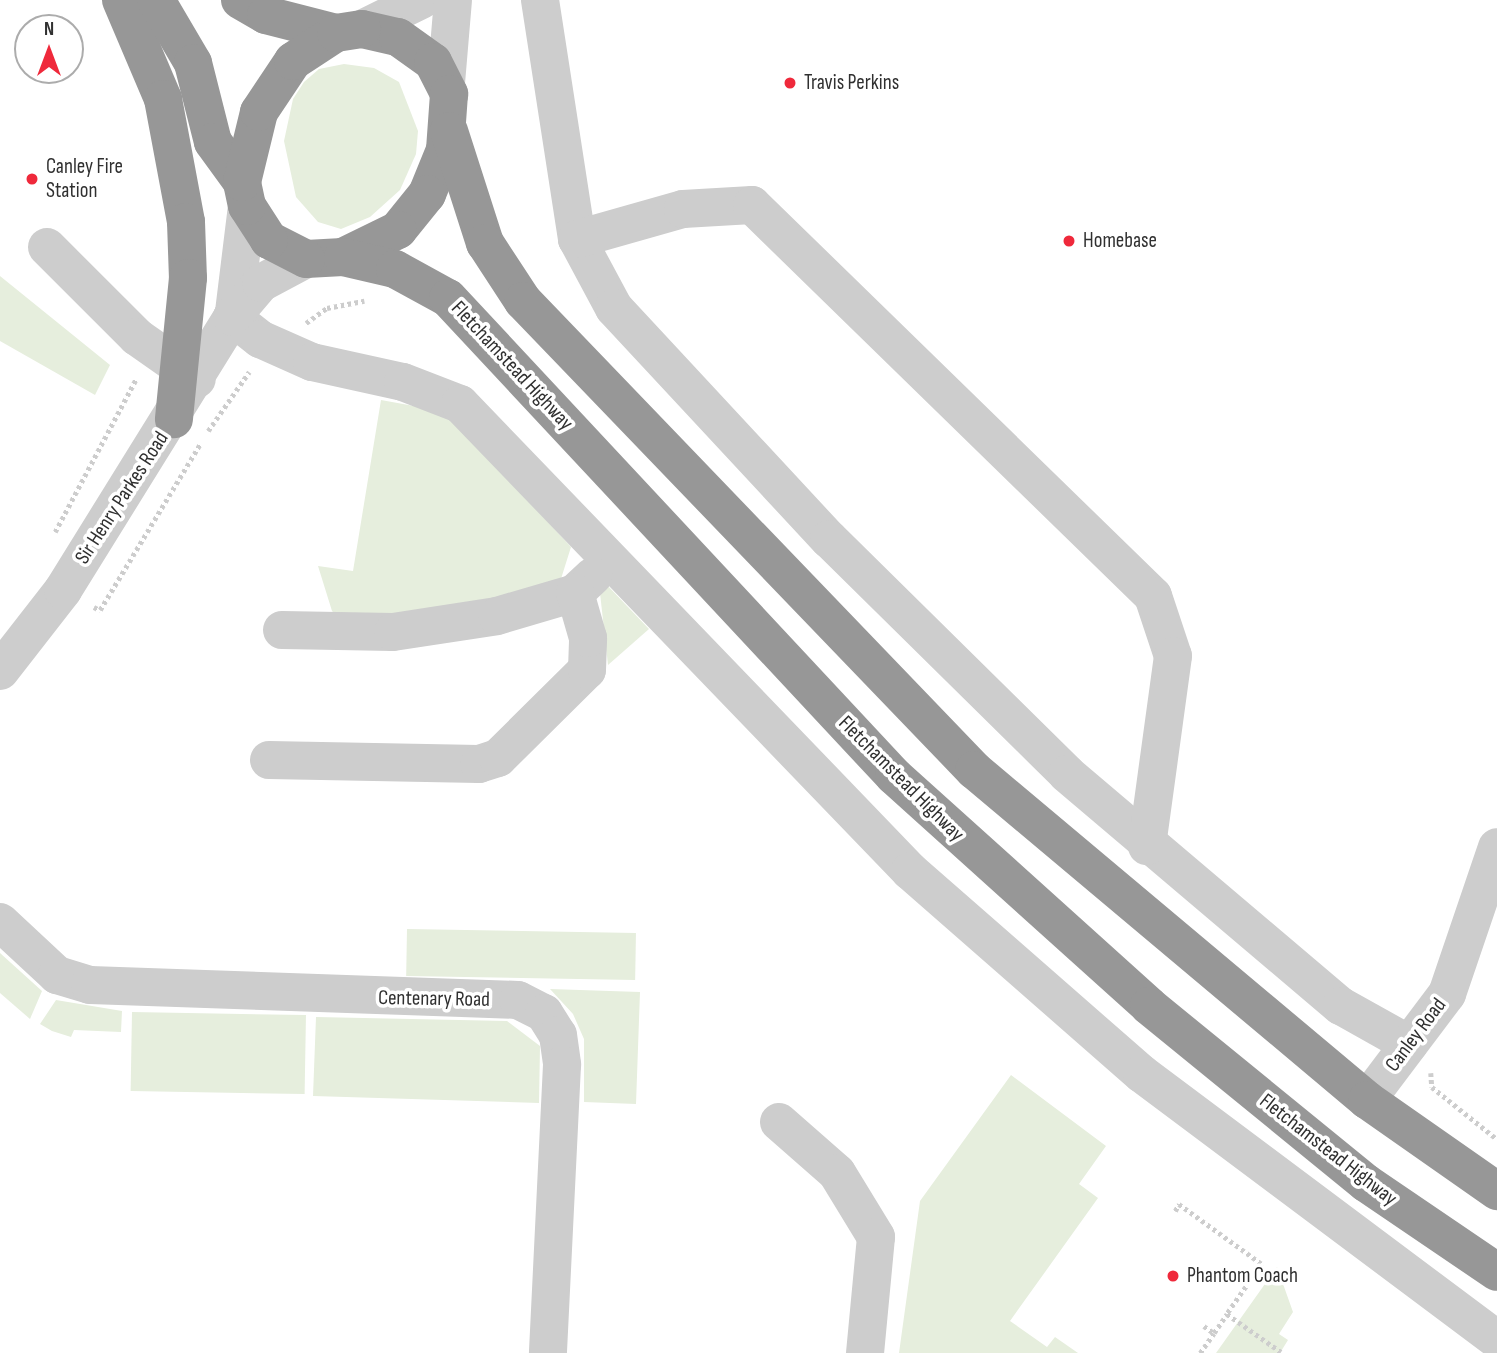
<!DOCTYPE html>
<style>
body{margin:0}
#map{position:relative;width:1497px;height:1353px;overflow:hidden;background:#fff;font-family:"Sofia Sans Condensed",sans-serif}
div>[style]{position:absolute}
.green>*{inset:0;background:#e6eedd;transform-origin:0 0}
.path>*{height:4.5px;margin-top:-2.25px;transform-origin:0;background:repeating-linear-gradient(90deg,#cdcdcd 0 3.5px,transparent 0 7px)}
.minor>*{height:38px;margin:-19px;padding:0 19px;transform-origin:19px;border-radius:19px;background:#cdcdcd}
.highway>*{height:38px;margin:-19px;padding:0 19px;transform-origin:19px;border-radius:19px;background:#979797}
.dots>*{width:19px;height:19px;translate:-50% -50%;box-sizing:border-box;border:4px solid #fff;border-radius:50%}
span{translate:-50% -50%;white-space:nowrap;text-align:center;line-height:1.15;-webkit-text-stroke:7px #fff;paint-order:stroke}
.poi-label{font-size:21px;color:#303030}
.left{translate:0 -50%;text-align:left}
.street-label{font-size:21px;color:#303030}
.north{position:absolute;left:14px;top:14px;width:70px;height:70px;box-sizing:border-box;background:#fff;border:2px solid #acacac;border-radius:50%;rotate:0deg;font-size:19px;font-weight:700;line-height:28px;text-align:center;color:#303030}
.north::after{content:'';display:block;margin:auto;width:24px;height:32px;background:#ef293b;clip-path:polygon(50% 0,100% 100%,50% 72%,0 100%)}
</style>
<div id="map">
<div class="green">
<i style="clip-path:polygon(344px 64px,374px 68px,399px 82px,418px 131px,416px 154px,400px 190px,370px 217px,341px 229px,318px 222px,296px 197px,284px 141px,293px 99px,304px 82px,319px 69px)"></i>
<i style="clip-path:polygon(0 276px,110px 365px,95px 395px,0 341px)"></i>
<i style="clip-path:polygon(381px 400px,447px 412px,571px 547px,560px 582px,484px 608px,339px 618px,332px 611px,318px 566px,353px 571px)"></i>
<i style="clip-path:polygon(606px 584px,649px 629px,608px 665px,600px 593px)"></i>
<i style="left:407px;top:929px;width:229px;height:47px;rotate:1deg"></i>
<i style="clip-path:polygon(0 953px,42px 991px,30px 1019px,0 993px)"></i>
<i style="clip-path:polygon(550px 989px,640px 992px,636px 1104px,584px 1102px,584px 1039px,573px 1014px)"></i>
<i style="clip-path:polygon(56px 1000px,122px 1011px,121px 1032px,74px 1030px,71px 1037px,52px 1031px,40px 1024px)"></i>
<i style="left:132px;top:1012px;width:174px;height:79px;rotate:1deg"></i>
<i style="clip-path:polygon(316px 1017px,507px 1021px,540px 1046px,539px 1103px,313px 1096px)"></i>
<i style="clip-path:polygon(1011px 1075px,1106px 1146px,1079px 1184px,1098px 1198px,1010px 1321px,1047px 1347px,1055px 1337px,1078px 1353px,899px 1353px,920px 1201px)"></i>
<i style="clip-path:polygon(1277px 1267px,1293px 1312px,1279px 1334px,1288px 1340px,1280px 1353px,1216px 1353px)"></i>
</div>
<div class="path">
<i style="left:306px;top:323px;width:26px;rotate:-36deg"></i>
<i style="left:327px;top:308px;width:38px;rotate:-11deg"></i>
<i style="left:208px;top:431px;width:72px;rotate:-55.2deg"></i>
<i style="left:55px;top:532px;width:173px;rotate:-62.1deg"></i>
<i style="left:94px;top:607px;width:7px;rotate:27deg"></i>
<i style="left:100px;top:610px;width:194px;rotate:-58.9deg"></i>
<i style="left:1431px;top:1073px;width:14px;rotate:86deg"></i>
<i style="left:1432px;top:1087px;width:83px;rotate:38.7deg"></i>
<i style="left:1175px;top:1211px;width:8px;rotate:-60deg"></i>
<i style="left:1179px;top:1204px;width:102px;rotate:35.9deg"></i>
<i style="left:1262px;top:1264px;width:61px;rotate:125deg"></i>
<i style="left:1204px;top:1326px;width:12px;rotate:35deg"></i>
<i style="left:1214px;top:1333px;width:23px;rotate:-56deg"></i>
<i style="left:1227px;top:1314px;width:66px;rotate:35.1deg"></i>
<i style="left:1200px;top:1353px;width:24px;rotate:-55deg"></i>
</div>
<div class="minor">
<i style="left:540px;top:0;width:242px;rotate:81.2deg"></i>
<i style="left:577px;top:239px;width:78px;rotate:61.8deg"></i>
<i style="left:614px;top:308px;width:316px;rotate:47.1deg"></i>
<i style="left:829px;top:539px;width:334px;rotate:44.6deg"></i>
<i style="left:1067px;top:774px;width:359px;rotate:40.3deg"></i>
<i style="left:1341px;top:1006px;width:78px;rotate:29.2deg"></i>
<i style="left:362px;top:29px;width:66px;rotate:-26.2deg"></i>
<i style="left:446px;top:83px;width:83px;rotate:-85.2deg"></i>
<i style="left:577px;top:239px;width:110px;rotate:-15.8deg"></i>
<i style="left:683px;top:209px;width:69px;rotate:-3.3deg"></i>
<i style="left:752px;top:205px;width:560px;rotate:44.28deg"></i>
<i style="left:1153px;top:596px;width:63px;rotate:71.6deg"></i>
<i style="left:1173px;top:656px;width:192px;rotate:97.8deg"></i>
<i style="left:47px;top:247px;width:127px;rotate:45deg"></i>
<i style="left:137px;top:337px;width:73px;rotate:35deg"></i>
<i style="left:234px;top:312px;width:107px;rotate:-83deg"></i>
<i style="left:232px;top:317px;width:36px;rotate:38deg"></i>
<i style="left:260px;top:339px;width:57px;rotate:23.9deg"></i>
<i style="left:312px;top:362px;width:93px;rotate:12.4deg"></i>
<i style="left:403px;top:382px;width:61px;rotate:21.1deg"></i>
<i style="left:460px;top:404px;width:649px;rotate:46.06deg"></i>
<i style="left:910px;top:871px;width:308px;rotate:41.2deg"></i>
<i style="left:1142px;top:1074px;width:444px;rotate:36.8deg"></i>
<i style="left:282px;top:630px;width:111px;rotate:1deg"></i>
<i style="left:393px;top:632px;width:105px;rotate:-8.7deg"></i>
<i style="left:497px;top:616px;width:81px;rotate:-16.4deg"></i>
<i style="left:575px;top:593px;width:25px;rotate:-43deg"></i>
<i style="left:0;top:671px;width:103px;rotate:-52.1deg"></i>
<i style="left:63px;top:590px;width:321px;rotate:-58.2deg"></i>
<i style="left:232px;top:317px;width:45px;rotate:-49.5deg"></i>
<i style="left:261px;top:283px;width:51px;rotate:-28.1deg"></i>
<i style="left:269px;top:760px;width:210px;rotate:1.1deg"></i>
<i style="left:479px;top:764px;width:20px;rotate:-18deg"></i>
<i style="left:498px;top:758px;width:125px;rotate:-44.7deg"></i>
<i style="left:587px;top:670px;width:32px;rotate:-88deg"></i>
<i style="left:588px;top:638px;width:47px;rotate:-106.1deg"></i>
<i style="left:0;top:922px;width:78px;rotate:42.9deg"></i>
<i style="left:57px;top:975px;width:34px;rotate:17deg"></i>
<i style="left:90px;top:985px;width:428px;rotate:2deg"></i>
<i style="left:518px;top:1000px;width:29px;rotate:27deg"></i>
<i style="left:544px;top:1013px;width:26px;rotate:58deg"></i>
<i style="left:558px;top:1035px;width:30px;rotate:82deg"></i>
<i style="left:562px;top:1065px;width:288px;rotate:92.8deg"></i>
<i style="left:1367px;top:1100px;width:133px;rotate:-53deg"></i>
<i style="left:1447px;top:994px;width:155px;rotate:-71.2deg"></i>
<i style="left:779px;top:1122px;width:77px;rotate:41.3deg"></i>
<i style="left:837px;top:1173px;width:75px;rotate:58.6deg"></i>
<i style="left:876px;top:1237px;width:117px;rotate:95.4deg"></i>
</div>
<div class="highway">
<i style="left:121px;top:0;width:108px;rotate:67deg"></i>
<i style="left:163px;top:99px;width:125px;rotate:79.4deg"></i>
<i style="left:186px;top:222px;width:56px;rotate:88deg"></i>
<i style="left:188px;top:278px;width:142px;rotate:95.7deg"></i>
<i style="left:156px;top:0;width:73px;rotate:59.6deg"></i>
<i style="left:193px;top:63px;width:81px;rotate:75.8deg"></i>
<i style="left:213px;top:142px;width:49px;rotate:54.1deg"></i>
<i style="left:240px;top:0;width:30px;rotate:30deg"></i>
<i style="left:266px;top:15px;width:72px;rotate:14.4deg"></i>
<i style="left:362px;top:29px;width:37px;rotate:13deg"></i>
<i style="left:398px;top:37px;width:43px;rotate:35.5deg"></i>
<i style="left:433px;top:62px;width:36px;rotate:63deg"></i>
<i style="left:449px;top:94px;width:56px;rotate:94.1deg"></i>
<i style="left:445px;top:150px;width:48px;rotate:112.2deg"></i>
<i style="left:427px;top:194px;width:46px;rotate:128.9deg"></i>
<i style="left:398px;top:230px;width:61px;rotate:153.9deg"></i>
<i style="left:343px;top:257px;width:37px;rotate:177deg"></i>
<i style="left:306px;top:259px;width:42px;rotate:-152.8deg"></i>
<i style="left:269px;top:240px;width:40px;rotate:-122.9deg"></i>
<i style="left:247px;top:206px;width:25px;rotate:-102deg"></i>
<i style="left:242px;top:182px;width:72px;rotate:-76.3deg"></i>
<i style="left:259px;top:112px;width:61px;rotate:-56.3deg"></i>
<i style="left:293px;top:61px;width:51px;rotate:-33.1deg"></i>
<i style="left:336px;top:33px;width:26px;rotate:-9deg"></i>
<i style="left:449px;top:131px;width:118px;rotate:72.2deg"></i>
<i style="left:485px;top:243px;width:69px;rotate:56.8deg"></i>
<i style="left:523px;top:301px;width:651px;rotate:46.12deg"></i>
<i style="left:974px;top:770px;width:513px;rotate:40.02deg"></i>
<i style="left:1367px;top:1100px;width:159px;rotate:35deg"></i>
<i style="left:343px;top:257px;width:53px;rotate:13deg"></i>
<i style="left:395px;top:269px;width:60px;rotate:28.7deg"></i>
<i style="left:448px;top:298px;width:654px;rotate:46.98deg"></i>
<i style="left:894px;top:776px;width:343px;rotate:42deg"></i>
<i style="left:1149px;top:1006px;width:280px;rotate:39.2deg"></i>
<i style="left:1366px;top:1183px;width:158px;rotate:34.2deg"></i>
</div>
<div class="dots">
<i style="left:790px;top:83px;background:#ef293b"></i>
<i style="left:32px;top:179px;background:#ef293b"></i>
<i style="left:1069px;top:241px;background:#ef293b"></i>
<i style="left:1173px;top:1276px;background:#ef293b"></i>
</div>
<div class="poi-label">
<span class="left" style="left:804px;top:83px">Travis Perkins</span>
<span class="left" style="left:46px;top:179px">Canley Fire<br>Station</span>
<span class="left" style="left:1083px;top:241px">Homebase</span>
<span class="left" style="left:1187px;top:1276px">Phantom Coach</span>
</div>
<div class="street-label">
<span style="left:512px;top:366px;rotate:47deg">Fletchamstead Highway</span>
<span style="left:122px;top:498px;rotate:-57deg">Sir Henry Parkes Road</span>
<span style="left:901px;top:779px;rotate:45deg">Fletchamstead Highway</span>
<span style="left:434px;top:999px;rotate:1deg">Centenary Road</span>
<span style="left:1416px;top:1035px;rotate:-53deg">Canley Road</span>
<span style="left:1328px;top:1150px;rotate:38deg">Fletchamstead Highway</span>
</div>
<div class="north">N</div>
</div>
